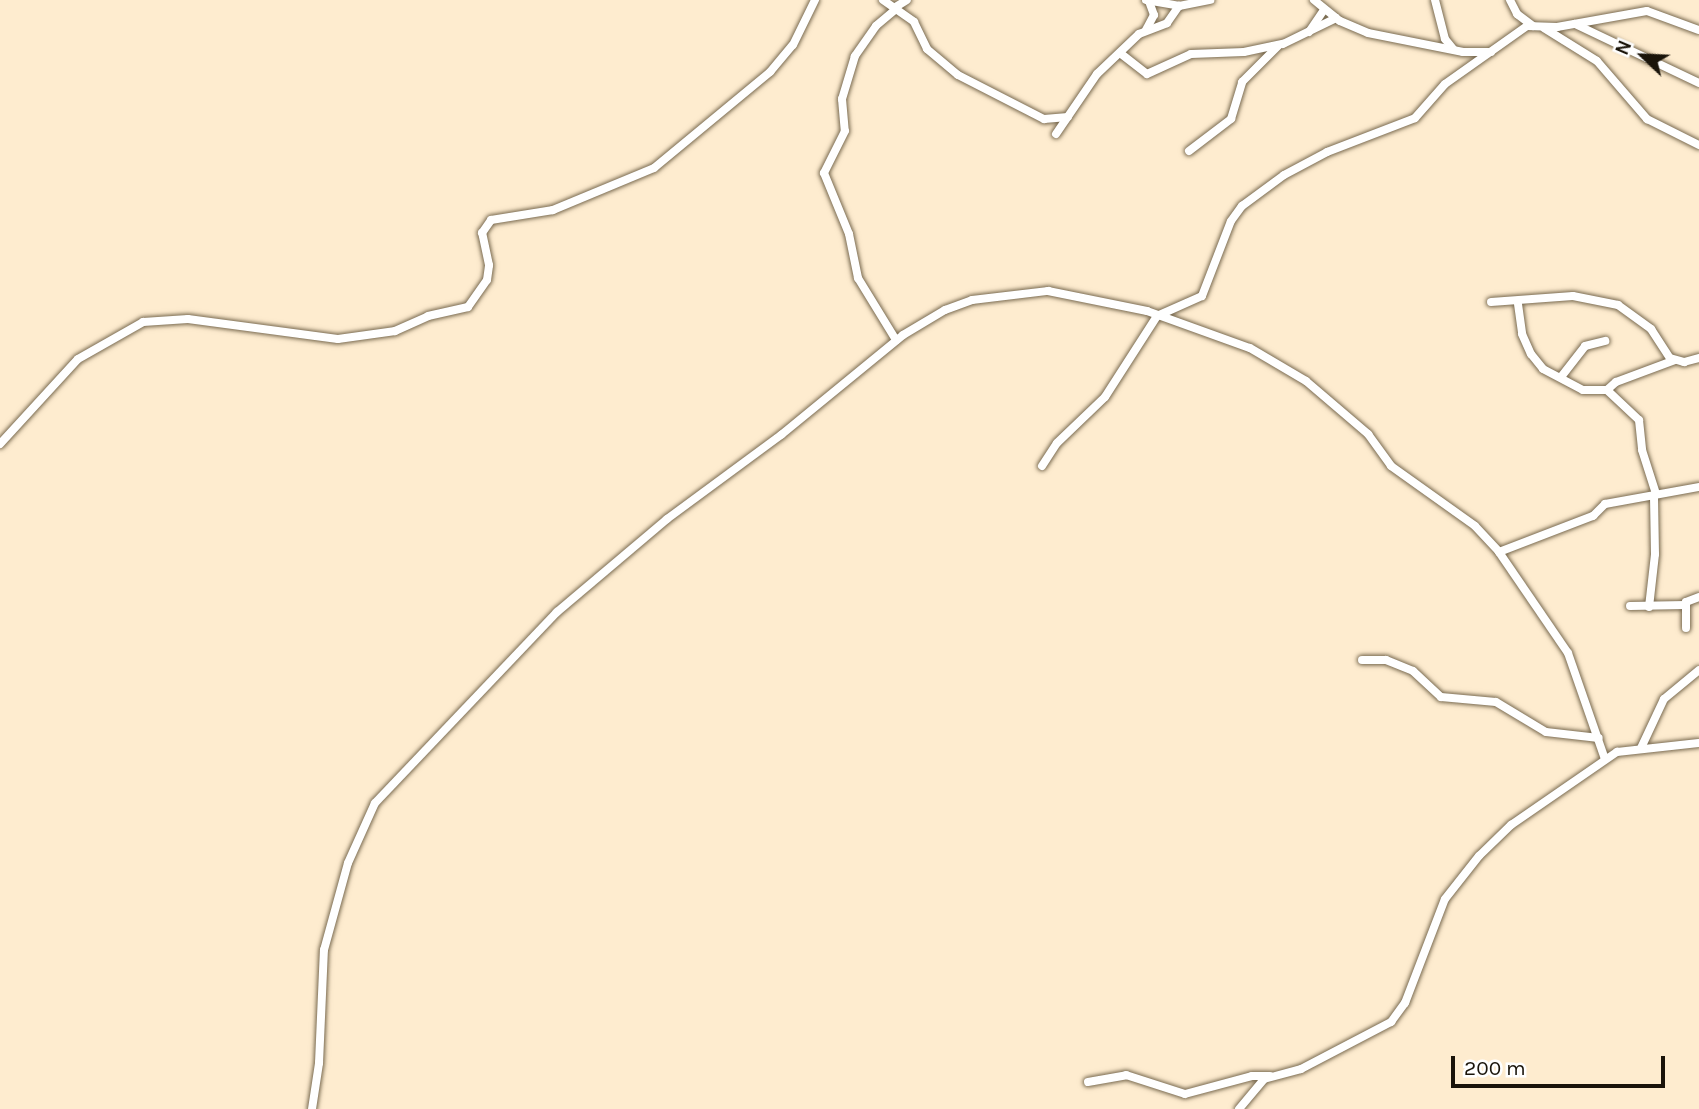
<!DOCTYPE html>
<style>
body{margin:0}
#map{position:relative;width:1699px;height:1109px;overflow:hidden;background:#feeccf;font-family:Karla,sans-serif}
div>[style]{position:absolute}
.roads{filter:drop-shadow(0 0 2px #796a50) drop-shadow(0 0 2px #796a50)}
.minor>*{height:8px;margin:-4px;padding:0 4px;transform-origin:4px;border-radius:4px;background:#fff}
span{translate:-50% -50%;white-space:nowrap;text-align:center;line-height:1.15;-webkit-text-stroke:5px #fff;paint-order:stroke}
.north{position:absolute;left:1608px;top:21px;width:70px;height:70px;-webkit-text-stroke:5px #fff;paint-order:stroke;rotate:293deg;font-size:19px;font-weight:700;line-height:28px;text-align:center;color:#1a140a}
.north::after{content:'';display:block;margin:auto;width:24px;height:32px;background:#1a140a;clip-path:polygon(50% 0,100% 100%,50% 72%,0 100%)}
.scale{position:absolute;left:1451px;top:1056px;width:214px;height:32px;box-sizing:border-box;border:4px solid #1a140a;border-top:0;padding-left:9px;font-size:21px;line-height:24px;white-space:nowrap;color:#1a140a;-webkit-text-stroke:5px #fff;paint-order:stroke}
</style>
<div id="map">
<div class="roads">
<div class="minor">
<i style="left:883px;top:0;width:38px;rotate:35deg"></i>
<i style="left:914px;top:22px;width:30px;rotate:64deg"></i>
<i style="left:927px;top:49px;width:40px;rotate:40deg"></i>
<i style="left:958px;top:75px;width:97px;rotate:27.1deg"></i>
<i style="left:1044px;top:119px;width:24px;rotate:-5deg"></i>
<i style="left:1146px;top:0;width:34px;rotate:10deg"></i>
<i style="left:1179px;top:6px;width:32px;rotate:-11deg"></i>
<i style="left:1314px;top:0;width:33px;rotate:39deg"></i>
<i style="left:1340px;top:21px;width:30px;rotate:23deg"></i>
<i style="left:1368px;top:33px;width:97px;rotate:11.3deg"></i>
<i style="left:1463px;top:52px;width:28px"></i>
<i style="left:1435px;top:0;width:40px;rotate:75.6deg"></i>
<i style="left:1445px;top:39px;width:13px;rotate:51deg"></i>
<i style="left:1510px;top:0;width:16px;rotate:63deg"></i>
<i style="left:1517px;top:14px;width:20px;rotate:37deg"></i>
<i style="left:894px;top:8px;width:15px;rotate:-32deg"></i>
<i style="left:896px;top:9px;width:26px;rotate:140deg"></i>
<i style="left:876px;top:26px;width:37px;rotate:125deg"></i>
<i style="left:855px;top:56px;width:45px;rotate:106.8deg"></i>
<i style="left:842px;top:99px;width:32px;rotate:85deg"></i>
<i style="left:845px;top:131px;width:47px;rotate:116.6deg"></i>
<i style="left:824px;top:173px;width:66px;rotate:67.7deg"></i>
<i style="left:849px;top:234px;width:45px;rotate:78.4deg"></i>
<i style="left:858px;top:278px;width:73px;rotate:58.5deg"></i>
<i style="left:1575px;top:24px;width:137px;rotate:25.4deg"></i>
<i style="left:1544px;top:28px;width:62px;rotate:31.9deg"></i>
<i style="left:1597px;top:61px;width:77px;rotate:49.2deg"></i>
<i style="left:1647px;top:119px;width:58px;rotate:26.6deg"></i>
<i style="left:1146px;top:30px;width:17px;rotate:-62deg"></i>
<i style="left:1154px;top:15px;width:15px;rotate:-110deg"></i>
<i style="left:1309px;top:32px;width:27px;rotate:-56deg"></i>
<i style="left:1120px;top:53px;width:34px;rotate:38deg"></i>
<i style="left:1147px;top:74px;width:48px;rotate:-24.4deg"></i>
<i style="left:1191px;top:54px;width:53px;rotate:-2.2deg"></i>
<i style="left:1244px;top:52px;width:40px;rotate:-12deg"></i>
<i style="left:1283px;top:44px;width:59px;rotate:-26.1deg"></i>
<i style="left:1056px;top:134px;width:73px;rotate:-55.7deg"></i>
<i style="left:1097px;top:74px;width:58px;rotate:-43.6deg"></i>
<i style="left:1139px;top:34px;width:30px;rotate:-21deg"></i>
<i style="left:1167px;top:23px;width:21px;rotate:-55deg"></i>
<i style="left:1189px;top:151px;width:53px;rotate:-37.3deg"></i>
<i style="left:1231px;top:119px;width:39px;rotate:-73deg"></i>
<i style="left:1242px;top:82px;width:52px;rotate:-45deg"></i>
<i style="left:1491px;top:302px;width:82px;rotate:-4.2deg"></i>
<i style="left:1573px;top:296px;width:46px;rotate:11.3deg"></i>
<i style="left:1618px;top:305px;width:41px;rotate:36deg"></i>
<i style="left:1651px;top:329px;width:35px;rotate:57deg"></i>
<i style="left:1670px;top:358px;width:15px;rotate:16deg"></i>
<i style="left:1684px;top:362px;width:16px;rotate:-15deg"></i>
<i style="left:1518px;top:304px;width:30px;rotate:82deg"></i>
<i style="left:1522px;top:334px;width:22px;rotate:66deg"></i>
<i style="left:1531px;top:354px;width:19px;rotate:51deg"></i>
<i style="left:1543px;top:369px;width:45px;rotate:27.7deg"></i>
<i style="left:1583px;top:390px;width:24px"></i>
<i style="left:1607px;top:390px;width:12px;rotate:-42deg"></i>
<i style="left:1616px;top:382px;width:63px;rotate:-20.4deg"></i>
<i style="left:1561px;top:377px;width:39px;rotate:-52deg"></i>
<i style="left:1585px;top:346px;width:21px;rotate:-14deg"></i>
<i style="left:1607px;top:390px;width:44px;rotate:43.2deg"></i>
<i style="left:1639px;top:420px;width:30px;rotate:84deg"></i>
<i style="left:1642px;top:450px;width:46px;rotate:72.3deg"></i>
<i style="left:0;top:444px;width:115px;rotate:-47.5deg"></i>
<i style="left:78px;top:359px;width:75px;rotate:-29.6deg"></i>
<i style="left:143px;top:322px;width:45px;rotate:-3.8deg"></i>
<i style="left:188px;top:319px;width:151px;rotate:7.6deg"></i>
<i style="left:338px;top:339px;width:58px;rotate:-8deg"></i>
<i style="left:395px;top:331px;width:36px;rotate:-24deg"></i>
<i style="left:428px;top:316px;width:41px;rotate:-12.7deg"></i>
<i style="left:468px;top:307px;width:33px;rotate:-55deg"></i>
<i style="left:487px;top:280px;width:15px;rotate:-82deg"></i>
<i style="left:489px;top:265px;width:33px;rotate:-102deg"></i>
<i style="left:482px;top:233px;width:16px;rotate:-55deg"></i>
<i style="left:491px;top:220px;width:63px;rotate:-9.2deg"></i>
<i style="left:553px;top:210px;width:109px;rotate:-22.6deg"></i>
<i style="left:654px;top:168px;width:151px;rotate:-39.6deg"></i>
<i style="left:770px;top:72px;width:35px;rotate:-50deg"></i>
<i style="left:793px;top:45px;width:50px;rotate:-63.9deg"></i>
<i style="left:1042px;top:466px;width:27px;rotate:-57deg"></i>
<i style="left:1057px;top:443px;width:66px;rotate:-43.8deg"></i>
<i style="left:1105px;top:397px;width:96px;rotate:-57.3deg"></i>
<i style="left:1157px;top:316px;width:49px;rotate:-24deg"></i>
<i style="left:1202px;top:296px;width:80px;rotate:-68.9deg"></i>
<i style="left:1231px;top:221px;width:19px;rotate:-54deg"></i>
<i style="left:1242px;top:206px;width:52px;rotate:-36.4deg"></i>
<i style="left:1284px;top:175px;width:49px;rotate:-28.1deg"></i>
<i style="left:1327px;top:152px;width:94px;rotate:-21.1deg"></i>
<i style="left:1415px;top:118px;width:45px;rotate:-48.6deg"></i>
<i style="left:1445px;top:84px;width:100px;rotate:-35.3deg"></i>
<i style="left:1527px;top:26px;width:30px;rotate:2deg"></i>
<i style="left:1557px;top:27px;width:91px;rotate:-10.1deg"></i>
<i style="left:1647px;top:11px;width:55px;rotate:20.1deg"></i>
<i style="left:1499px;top:552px;width:101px;rotate:-21deg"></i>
<i style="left:1593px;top:516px;width:17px;rotate:-45deg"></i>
<i style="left:1605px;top:504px;width:96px;rotate:-10.3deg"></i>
<i style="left:1630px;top:606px;width:55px;rotate:-1deg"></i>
<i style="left:1649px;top:607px;width:53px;rotate:-83.5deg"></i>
<i style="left:1655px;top:554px;width:59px;rotate:-91deg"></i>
<i style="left:1686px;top:628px;width:26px;rotate:-90deg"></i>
<i style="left:1686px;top:602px;width:14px;rotate:-21deg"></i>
<i style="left:1362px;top:660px;width:24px"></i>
<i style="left:1386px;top:660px;width:29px;rotate:22deg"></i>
<i style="left:1413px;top:671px;width:38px;rotate:43deg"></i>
<i style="left:1441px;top:697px;width:55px;rotate:5.2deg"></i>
<i style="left:1496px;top:702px;width:58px;rotate:31deg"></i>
<i style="left:1546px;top:732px;width:53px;rotate:6.5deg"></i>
<i style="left:1641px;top:748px;width:54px;rotate:-64.9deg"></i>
<i style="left:1664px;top:699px;width:45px;rotate:-39.6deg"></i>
<i style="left:1088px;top:1082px;width:39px;rotate:-10deg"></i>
<i style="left:1126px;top:1075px;width:62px;rotate:17.9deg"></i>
<i style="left:1185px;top:1094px;width:69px;rotate:-15deg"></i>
<i style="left:1252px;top:1076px;width:18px"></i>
<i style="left:312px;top:1109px;width:47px;rotate:-81.3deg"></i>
<i style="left:319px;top:1063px;width:113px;rotate:-87.5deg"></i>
<i style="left:324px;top:950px;width:90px;rotate:-74.6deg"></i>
<i style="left:348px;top:863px;width:66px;rotate:-65.8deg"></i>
<i style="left:375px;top:803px;width:264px;rotate:-46.4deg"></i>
<i style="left:557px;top:612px;width:144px;rotate:-40.2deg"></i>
<i style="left:667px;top:519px;width:142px;rotate:-36.4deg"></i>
<i style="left:781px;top:435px;width:158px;rotate:-39.3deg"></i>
<i style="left:903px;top:335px;width:49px;rotate:-30.8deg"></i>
<i style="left:945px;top:310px;width:29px;rotate:-20deg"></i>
<i style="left:972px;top:300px;width:77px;rotate:-6.8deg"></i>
<i style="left:1048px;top:291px;width:101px;rotate:11.4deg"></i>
<i style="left:1147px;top:311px;width:109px;rotate:19.8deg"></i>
<i style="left:1250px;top:348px;width:65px;rotate:30.5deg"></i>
<i style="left:1306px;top:381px;width:82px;rotate:40.5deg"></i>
<i style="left:1368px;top:434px;width:39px;rotate:54deg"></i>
<i style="left:1391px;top:466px;width:103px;rotate:35.5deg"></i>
<i style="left:1475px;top:526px;width:35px;rotate:47deg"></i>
<i style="left:1499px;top:552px;width:122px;rotate:55.7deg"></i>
<i style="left:1568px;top:653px;width:112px;rotate:70.8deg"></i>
<i style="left:1239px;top:1109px;width:39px;rotate:-50deg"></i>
<i style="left:1264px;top:1079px;width:38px;rotate:-15deg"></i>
<i style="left:1301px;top:1069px;width:102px;rotate:-27.6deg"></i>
<i style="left:1391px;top:1022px;width:24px;rotate:-54deg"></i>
<i style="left:1405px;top:1003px;width:111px;rotate:-69deg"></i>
<i style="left:1445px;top:899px;width:55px;rotate:-51.7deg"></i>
<i style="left:1479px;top:856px;width:45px;rotate:-44.1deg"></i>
<i style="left:1511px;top:825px;width:129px;rotate:-34.6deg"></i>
<i style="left:1617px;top:752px;width:82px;rotate:-6.3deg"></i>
</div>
</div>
<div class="north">N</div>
<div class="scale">200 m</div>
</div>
